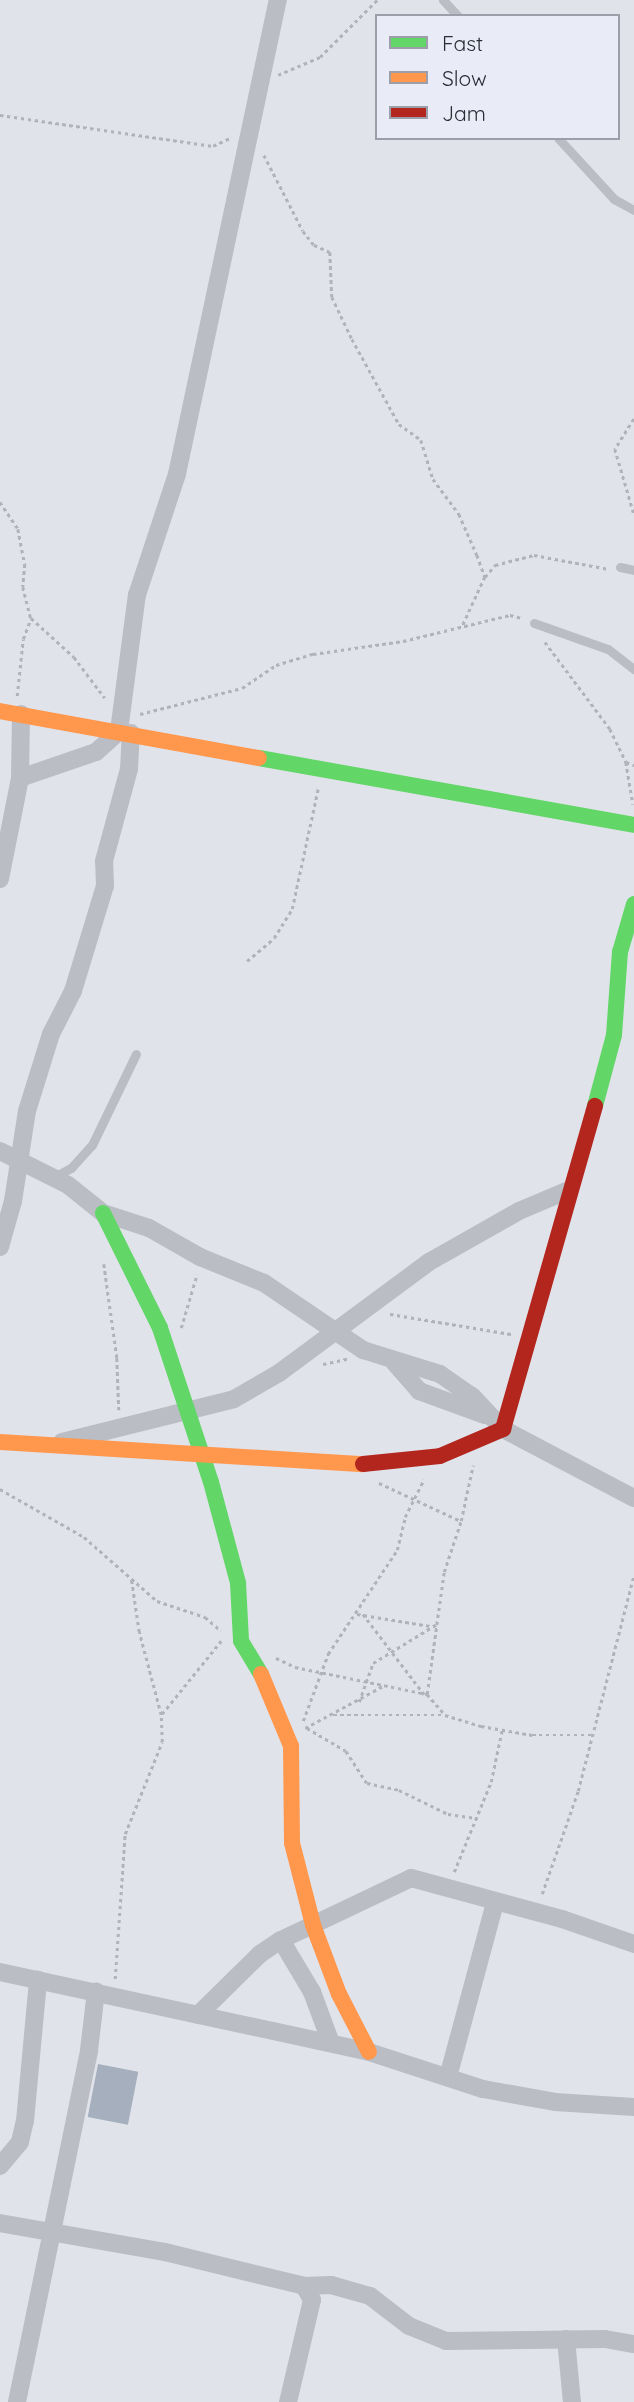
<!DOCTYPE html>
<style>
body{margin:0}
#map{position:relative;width:634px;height:2402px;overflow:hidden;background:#e1e3eb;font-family:Quicksand,sans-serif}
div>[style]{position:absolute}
.building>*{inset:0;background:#a5afbd;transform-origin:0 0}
.path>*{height:2.5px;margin-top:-1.25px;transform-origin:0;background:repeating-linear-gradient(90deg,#b0b3ba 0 3.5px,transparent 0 7px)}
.lane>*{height:9px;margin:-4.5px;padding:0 4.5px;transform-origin:4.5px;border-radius:4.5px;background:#babdc4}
.street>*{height:18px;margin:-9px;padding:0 9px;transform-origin:9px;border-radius:9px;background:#babdc4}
.fast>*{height:16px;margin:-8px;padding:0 8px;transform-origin:8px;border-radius:8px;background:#63d668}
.slow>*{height:16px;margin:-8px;padding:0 8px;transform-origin:8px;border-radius:8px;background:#ff974d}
.jam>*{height:16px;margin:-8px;padding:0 8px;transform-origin:8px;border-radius:8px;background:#b3261e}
span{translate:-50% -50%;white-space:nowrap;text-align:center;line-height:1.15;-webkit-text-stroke:5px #e9ebf7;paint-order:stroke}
.legend{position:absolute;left:375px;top:14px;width:245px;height:126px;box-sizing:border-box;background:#e9ebf7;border:2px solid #9c9fa9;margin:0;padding:9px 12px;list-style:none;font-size:21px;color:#292d34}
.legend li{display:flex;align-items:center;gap:14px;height:35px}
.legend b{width:35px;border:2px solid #9c9fa9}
</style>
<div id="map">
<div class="building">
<i style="left:98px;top:2064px;width:41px;height:54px;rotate:11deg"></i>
</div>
<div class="path">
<i style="left:278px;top:75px;width:46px;rotate:-23.2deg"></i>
<i style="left:320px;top:57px;width:81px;rotate:-45deg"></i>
<i style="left:0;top:115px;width:215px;rotate:8.3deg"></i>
<i style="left:213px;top:146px;width:19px;rotate:-25deg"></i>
<i style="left:264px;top:155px;width:85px;rotate:62.8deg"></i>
<i style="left:303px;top:231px;width:18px;rotate:52deg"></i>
<i style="left:314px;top:245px;width:17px;rotate:24deg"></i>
<i style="left:330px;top:252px;width:45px;rotate:87.5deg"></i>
<i style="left:332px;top:297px;width:47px;rotate:64.5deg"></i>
<i style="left:352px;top:339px;width:97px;rotate:61.1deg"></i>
<i style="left:399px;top:424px;width:27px;rotate:36deg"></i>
<i style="left:421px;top:440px;width:41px;rotate:72.9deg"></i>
<i style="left:433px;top:479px;width:44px;rotate:53.4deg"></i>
<i style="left:459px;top:514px;width:45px;rotate:66.3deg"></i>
<i style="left:477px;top:555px;width:23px;rotate:70deg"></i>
<i style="left:485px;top:577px;width:55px;rotate:114.7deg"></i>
<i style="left:634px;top:419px;width:36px;rotate:122deg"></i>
<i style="left:615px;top:449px;width:68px;rotate:73.7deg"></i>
<i style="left:0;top:502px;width:32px;rotate:56deg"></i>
<i style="left:18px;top:529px;width:36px;rotate:79deg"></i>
<i style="left:25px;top:564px;width:23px;rotate:95deg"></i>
<i style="left:23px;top:587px;width:32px;rotate:76deg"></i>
<i style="left:31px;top:618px;width:58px;rotate:42.2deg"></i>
<i style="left:74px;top:657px;width:51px;rotate:52.9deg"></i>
<i style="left:485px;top:577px;width:16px;rotate:-50deg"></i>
<i style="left:495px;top:565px;width:40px;rotate:-14.4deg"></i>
<i style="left:534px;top:555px;width:76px;rotate:10.6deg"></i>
<i style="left:545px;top:642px;width:109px;rotate:53.2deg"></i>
<i style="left:610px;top:729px;width:37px;rotate:64deg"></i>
<i style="left:626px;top:762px;width:43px;rotate:80.5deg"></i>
<i style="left:17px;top:696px;width:57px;rotate:-84deg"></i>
<i style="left:23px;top:639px;width:22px;rotate:-69deg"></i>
<i style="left:140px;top:714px;width:105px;rotate:-14.3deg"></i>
<i style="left:242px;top:688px;width:41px;rotate:-34.1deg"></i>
<i style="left:276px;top:665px;width:39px;rotate:-17deg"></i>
<i style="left:313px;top:654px;width:91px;rotate:-8.2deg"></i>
<i style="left:403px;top:641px;width:110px;rotate:-13.7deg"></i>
<i style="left:510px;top:615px;width:12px;rotate:14deg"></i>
<i style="left:626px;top:762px;width:9px;rotate:21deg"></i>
<i style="left:247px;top:961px;width:35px;rotate:-40deg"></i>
<i style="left:274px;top:938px;width:34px;rotate:-58deg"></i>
<i style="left:292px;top:909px;width:123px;rotate:-77.8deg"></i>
<i style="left:104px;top:1264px;width:95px;rotate:82.1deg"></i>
<i style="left:117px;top:1358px;width:52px;rotate:87.8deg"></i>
<i style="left:390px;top:1314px;width:123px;rotate:9.4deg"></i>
<i style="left:181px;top:1328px;width:56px;rotate:-73.5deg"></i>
<i style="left:323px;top:1364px;width:25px;rotate:-12deg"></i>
<i style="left:379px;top:1483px;width:90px;rotate:24.9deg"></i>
<i style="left:0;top:1489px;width:97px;rotate:29.7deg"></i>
<i style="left:84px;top:1537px;width:97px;rotate:41.2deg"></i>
<i style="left:157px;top:1601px;width:51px;rotate:18.4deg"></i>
<i style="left:205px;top:1617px;width:21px;rotate:41deg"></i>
<i style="left:357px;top:1614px;width:74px;rotate:9.3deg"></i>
<i style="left:363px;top:1614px;width:101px;rotate:52.7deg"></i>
<i style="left:276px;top:1658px;width:21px;rotate:25deg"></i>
<i style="left:295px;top:1667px;width:135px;rotate:11.6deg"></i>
<i style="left:427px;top:1694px;width:28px;rotate:49deg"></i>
<i style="left:445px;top:1715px;width:38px;rotate:17deg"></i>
<i style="left:481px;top:1726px;width:52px;rotate:10deg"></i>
<i style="left:532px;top:1735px;width:62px"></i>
<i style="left:427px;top:1694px;width:123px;rotate:-82.1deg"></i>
<i style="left:444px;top:1572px;width:54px;rotate:-71.6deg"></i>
<i style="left:461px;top:1521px;width:57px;rotate:-77.9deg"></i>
<i style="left:359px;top:1702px;width:41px;rotate:-70.3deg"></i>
<i style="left:373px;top:1663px;width:75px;rotate:-31.4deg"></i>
<i style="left:162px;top:1714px;width:94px;rotate:-51.1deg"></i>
<i style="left:333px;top:1715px;width:112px"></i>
<i style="left:303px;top:1721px;width:72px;rotate:-69.5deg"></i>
<i style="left:328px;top:1654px;width:125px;rotate:-56.4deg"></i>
<i style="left:397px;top:1550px;width:34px;rotate:-76deg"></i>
<i style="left:405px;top:1517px;width:42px;rotate:-63.4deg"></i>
<i style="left:305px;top:1728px;width:91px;rotate:-28.3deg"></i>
<i style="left:307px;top:1728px;width:45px;rotate:30.5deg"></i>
<i style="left:346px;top:1751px;width:38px;rotate:57deg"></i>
<i style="left:367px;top:1783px;width:33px;rotate:12deg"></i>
<i style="left:399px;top:1790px;width:55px;rotate:26.1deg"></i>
<i style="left:448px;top:1814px;width:30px;rotate:8deg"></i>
<i style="left:454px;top:1872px;width:97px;rotate:-67.7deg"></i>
<i style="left:491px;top:1782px;width:53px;rotate:-78.1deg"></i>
<i style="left:542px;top:1894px;width:109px;rotate:-70.7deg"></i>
<i style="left:578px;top:1791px;width:223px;rotate:-75.5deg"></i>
<i style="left:115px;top:1979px;width:145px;rotate:-86.1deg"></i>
<i style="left:125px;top:1834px;width:99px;rotate:-68.1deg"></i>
<i style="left:162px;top:1742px;width:27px;rotate:-92deg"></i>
<i style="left:161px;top:1715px;width:86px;rotate:-104.8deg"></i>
<i style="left:139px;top:1632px;width:55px;rotate:-98.4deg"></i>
</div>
<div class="lane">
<i style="left:443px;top:0;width:22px;rotate:47deg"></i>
<i style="left:558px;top:138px;width:83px;rotate:47.4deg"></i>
<i style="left:614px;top:199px;width:23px;rotate:29deg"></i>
<i style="left:620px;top:567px;width:14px;rotate:12deg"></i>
<i style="left:534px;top:623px;width:78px;rotate:19.4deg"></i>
<i style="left:608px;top:649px;width:33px;rotate:38deg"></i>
<i style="left:54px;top:1177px;width:19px;rotate:-28deg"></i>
<i style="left:71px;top:1168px;width:31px;rotate:-48deg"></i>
<i style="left:92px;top:1145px;width:101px;rotate:-64.2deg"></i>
</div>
<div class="street">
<i style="left:20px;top:778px;width:80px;rotate:-18.9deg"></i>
<i style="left:96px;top:752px;width:31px;rotate:-42deg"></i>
<i style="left:119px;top:731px;width:137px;rotate:-82.5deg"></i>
<i style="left:137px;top:595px;width:127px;rotate:-71.7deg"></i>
<i style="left:177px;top:474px;width:485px;rotate:-78deg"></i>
<i style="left:0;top:879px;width:103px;rotate:-78.8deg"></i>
<i style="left:20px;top:778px;width:64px;rotate:-89.1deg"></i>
<i style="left:0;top:1151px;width:76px;rotate:26.6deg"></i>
<i style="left:68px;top:1185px;width:45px;rotate:38.7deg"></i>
<i style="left:103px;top:1213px;width:48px;rotate:18.1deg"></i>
<i style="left:149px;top:1228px;width:59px;rotate:29.6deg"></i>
<i style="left:200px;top:1257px;width:69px;rotate:22.1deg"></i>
<i style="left:264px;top:1283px;width:120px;rotate:34.1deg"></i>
<i style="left:363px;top:1350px;width:81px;rotate:17.3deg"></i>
<i style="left:440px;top:1374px;width:39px;rotate:35deg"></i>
<i style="left:472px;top:1396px;width:45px;rotate:46.8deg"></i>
<i style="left:503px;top:1429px;width:148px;rotate:27.8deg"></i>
<i style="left:0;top:1247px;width:48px;rotate:-74.2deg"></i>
<i style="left:13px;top:1201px;width:91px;rotate:-81.2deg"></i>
<i style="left:27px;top:1111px;width:81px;rotate:-72.7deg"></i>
<i style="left:51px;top:1034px;width:48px;rotate:-62.9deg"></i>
<i style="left:73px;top:991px;width:110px;rotate:-73.1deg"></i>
<i style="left:105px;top:886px;width:25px;rotate:-92deg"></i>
<i style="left:104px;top:861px;width:95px;rotate:-74.8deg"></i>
<i style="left:129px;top:769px;width:36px;rotate:-87deg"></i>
<i style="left:394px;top:1362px;width:38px;rotate:49deg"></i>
<i style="left:419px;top:1391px;width:70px;rotate:20deg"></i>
<i style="left:62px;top:1442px;width:177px;rotate:-14deg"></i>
<i style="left:234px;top:1399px;width:52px;rotate:-30deg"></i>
<i style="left:279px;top:1373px;width:187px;rotate:-36.5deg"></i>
<i style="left:429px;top:1262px;width:103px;rotate:-29.5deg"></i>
<i style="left:519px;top:1211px;width:54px;rotate:-22.8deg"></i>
<i style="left:281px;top:1940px;width:61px;rotate:59.2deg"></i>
<i style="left:312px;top:1992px;width:54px;rotate:69.6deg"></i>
<i style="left:0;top:1972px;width:378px;rotate:12.2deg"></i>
<i style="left:369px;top:2052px;width:120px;rotate:18deg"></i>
<i style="left:483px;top:2089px;width:73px;rotate:10.2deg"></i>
<i style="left:555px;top:2102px;width:79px;rotate:3.6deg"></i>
<i style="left:198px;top:2015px;width:87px;rotate:-44.5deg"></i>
<i style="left:260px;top:1954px;width:25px;rotate:-34deg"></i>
<i style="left:281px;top:1940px;width:144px;rotate:-25.5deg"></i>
<i style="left:411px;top:1878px;width:156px;rotate:15.2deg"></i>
<i style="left:562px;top:1919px;width:76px;rotate:19.1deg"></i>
<i style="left:448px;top:2077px;width:180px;rotate:-74.9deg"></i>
<i style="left:0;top:2166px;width:31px;rotate:-50deg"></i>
<i style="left:20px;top:2142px;width:22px;rotate:-77deg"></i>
<i style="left:25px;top:2121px;width:142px;rotate:-84.7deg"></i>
<i style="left:0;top:2223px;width:168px;rotate:10deg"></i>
<i style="left:165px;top:2252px;width:143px;rotate:13.7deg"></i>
<i style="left:304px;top:2286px;width:16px;rotate:60deg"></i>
<i style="left:312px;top:2300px;width:105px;rotate:103.2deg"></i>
<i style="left:304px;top:2286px;width:27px;rotate:-2deg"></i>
<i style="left:331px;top:2285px;width:41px;rotate:15.8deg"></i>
<i style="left:370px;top:2296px;width:49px;rotate:37.6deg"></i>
<i style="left:409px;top:2326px;width:40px;rotate:22deg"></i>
<i style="left:446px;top:2341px;width:159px;rotate:-0.7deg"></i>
<i style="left:605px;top:2339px;width:29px;rotate:10deg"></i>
<i style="left:566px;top:2339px;width:63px;rotate:84.6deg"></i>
<i style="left:17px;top:2402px;width:359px;rotate:-78.4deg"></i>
<i style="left:89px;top:2050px;width:59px;rotate:-83.2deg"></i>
</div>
<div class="fast">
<i style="left:259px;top:758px;width:381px;rotate:10.1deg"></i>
<i style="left:595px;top:1106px;width:73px;rotate:-75deg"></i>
<i style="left:614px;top:1035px;width:83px;rotate:-85.9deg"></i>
<i style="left:620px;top:952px;width:50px;rotate:-73.7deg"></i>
<i style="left:103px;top:1213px;width:128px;rotate:63.6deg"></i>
<i style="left:160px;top:1328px;width:162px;rotate:71.7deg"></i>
<i style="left:211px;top:1482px;width:105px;rotate:75deg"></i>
<i style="left:238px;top:1583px;width:58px;rotate:87deg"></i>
<i style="left:241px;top:1641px;width:39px;rotate:59deg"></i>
</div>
<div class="slow">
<i style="left:0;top:711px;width:263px;rotate:10.3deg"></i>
<i style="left:0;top:1442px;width:364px;rotate:3.5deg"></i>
<i style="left:261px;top:1674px;width:78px;rotate:67.4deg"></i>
<i style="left:291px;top:1746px;width:97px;rotate:89.4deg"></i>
<i style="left:292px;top:1843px;width:85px;rotate:75.6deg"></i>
<i style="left:313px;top:1925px;width:74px;rotate:69.4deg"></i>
<i style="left:339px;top:1994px;width:65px;rotate:62.7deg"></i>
</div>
<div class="jam">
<i style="left:363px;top:1464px;width:77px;rotate:-5.9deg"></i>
<i style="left:440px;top:1456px;width:69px;rotate:-23.2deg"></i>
<i style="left:503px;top:1429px;width:336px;rotate:-74.1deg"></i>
</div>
<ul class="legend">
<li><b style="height:9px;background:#63d668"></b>Fast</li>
<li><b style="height:9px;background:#ff974d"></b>Slow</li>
<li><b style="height:9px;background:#b3261e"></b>Jam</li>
</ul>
</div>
